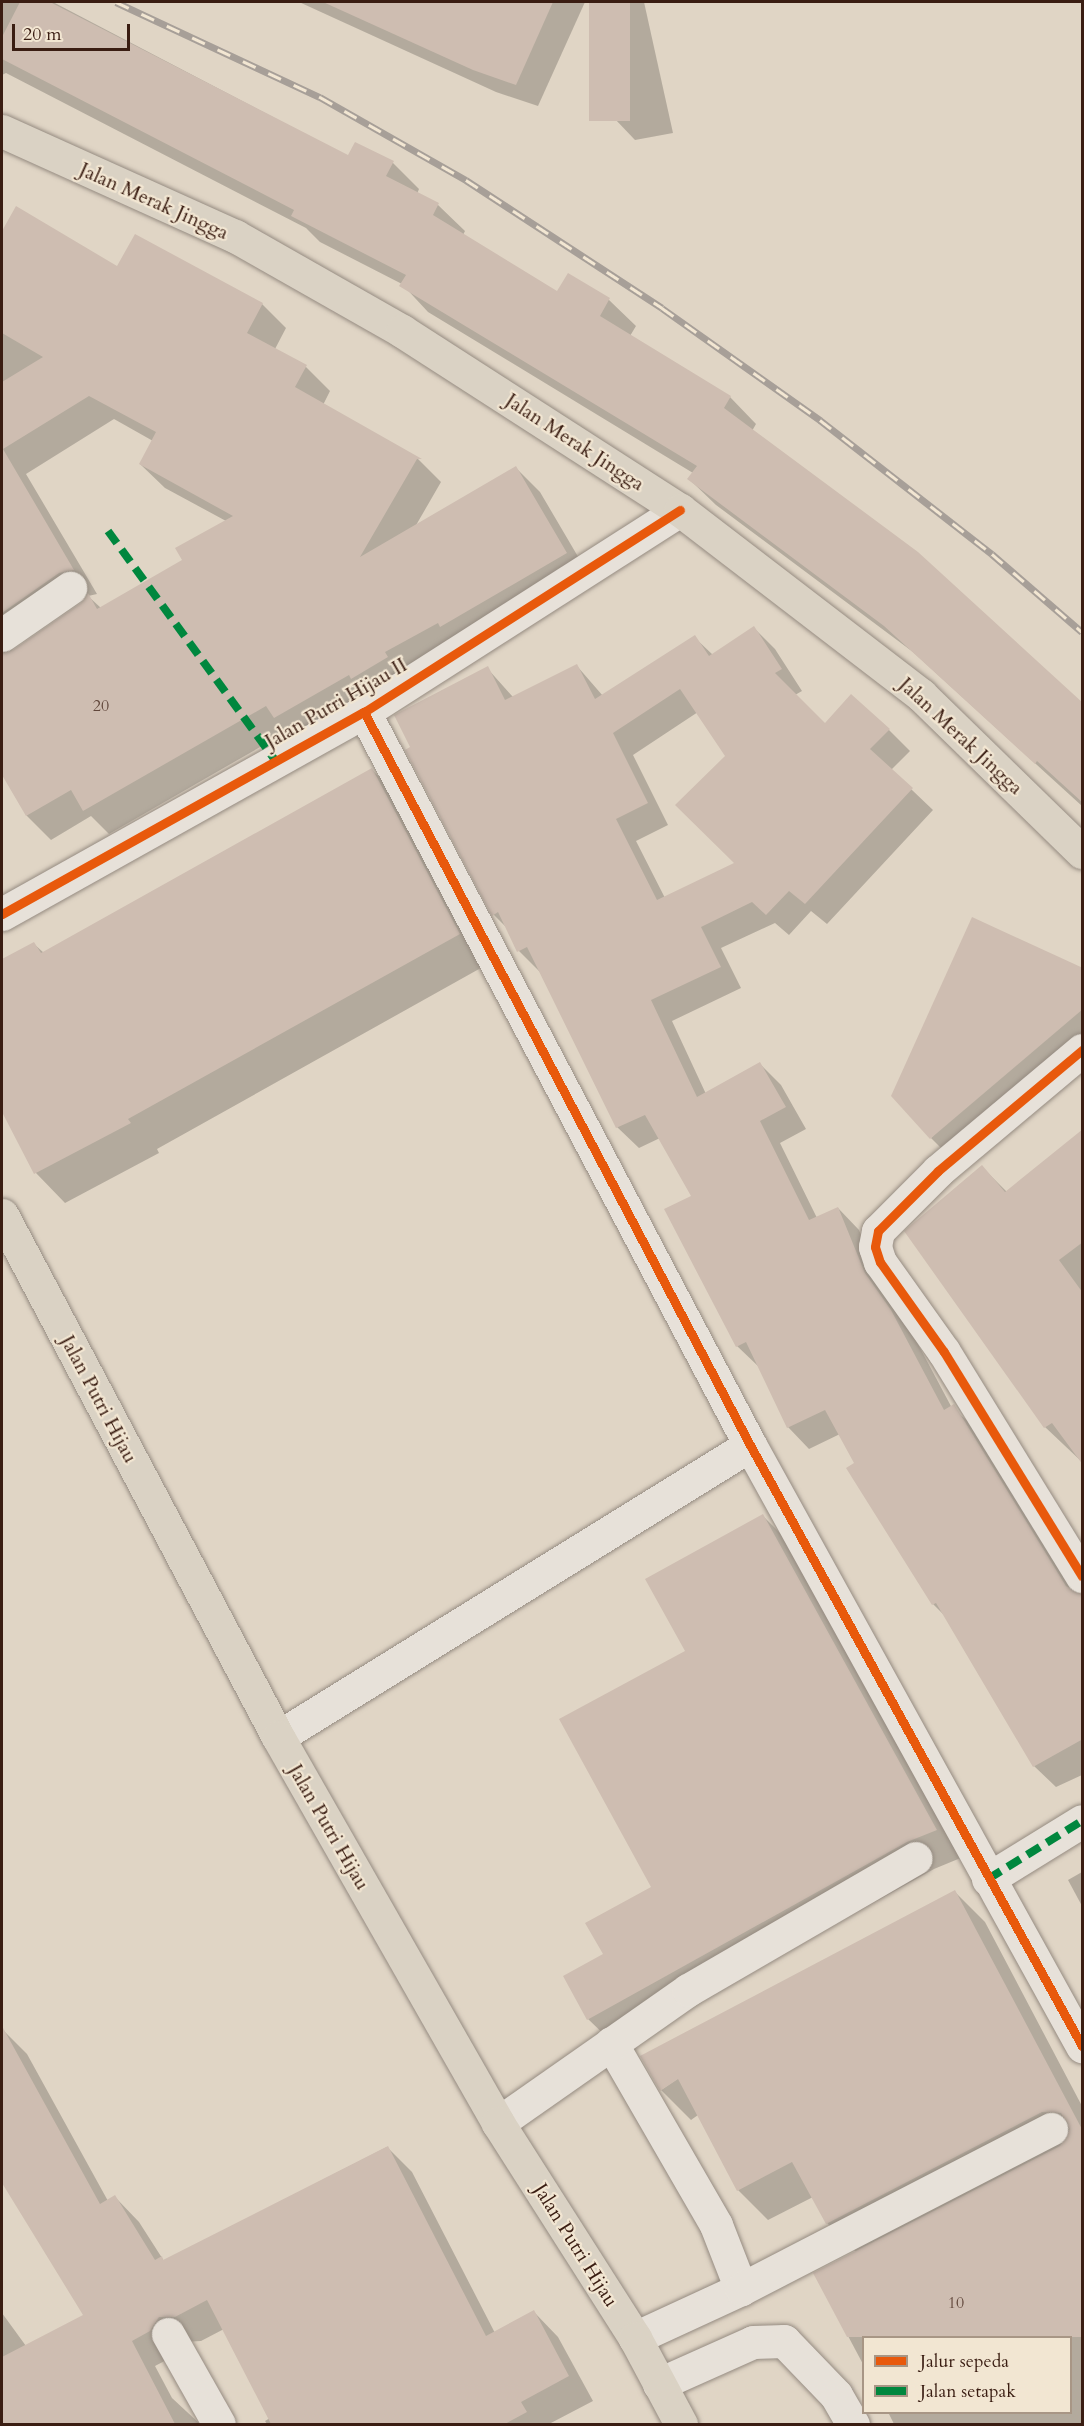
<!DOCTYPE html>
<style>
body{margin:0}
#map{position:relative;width:1084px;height:2426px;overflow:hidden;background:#e0d5c5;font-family:Cardo,serif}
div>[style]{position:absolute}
.shadow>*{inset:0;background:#0003}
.building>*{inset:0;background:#cebdb1;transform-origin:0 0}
.roads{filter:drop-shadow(0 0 2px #958b81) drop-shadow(0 0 2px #958b81)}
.minor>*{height:33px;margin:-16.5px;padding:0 16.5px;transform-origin:16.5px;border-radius:16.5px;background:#e7e1d9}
.major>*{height:33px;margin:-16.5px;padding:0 16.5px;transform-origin:16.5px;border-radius:16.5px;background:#dad2c4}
.rail>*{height:7px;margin-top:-3.5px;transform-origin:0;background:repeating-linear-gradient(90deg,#f2e6d2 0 14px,#a79f98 0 28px);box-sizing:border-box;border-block:2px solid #a79f98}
.quiet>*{height:8px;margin-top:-4px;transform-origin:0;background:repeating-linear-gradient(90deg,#00873e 0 15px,transparent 0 23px)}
.cycleway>*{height:9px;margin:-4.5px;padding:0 4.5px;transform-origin:4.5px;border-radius:4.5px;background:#e8590c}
span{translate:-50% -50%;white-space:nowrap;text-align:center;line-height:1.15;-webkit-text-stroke:4.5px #f2e6d2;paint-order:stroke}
.number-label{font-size:16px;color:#60463a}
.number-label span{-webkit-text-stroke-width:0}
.street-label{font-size:20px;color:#3a1d12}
.frame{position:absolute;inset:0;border:3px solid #3a1d12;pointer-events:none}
.legend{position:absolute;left:862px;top:2336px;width:210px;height:78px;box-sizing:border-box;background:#f2e6d2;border:2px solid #a89685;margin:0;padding:8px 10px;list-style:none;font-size:18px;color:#3a1d12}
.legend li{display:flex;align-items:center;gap:12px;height:30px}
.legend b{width:30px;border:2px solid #a89685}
.scale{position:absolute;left:12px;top:24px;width:118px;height:27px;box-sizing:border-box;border:3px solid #3a1d12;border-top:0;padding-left:8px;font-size:18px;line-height:21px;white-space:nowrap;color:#3a1d12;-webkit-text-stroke:4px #f2e6d2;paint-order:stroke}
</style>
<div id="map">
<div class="shadow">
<i style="clip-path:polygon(2px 2px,53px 2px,349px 157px,393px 163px,419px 189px,417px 194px,438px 205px,465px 231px,463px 235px,557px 293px,569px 275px,609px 300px,636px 326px,630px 336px,730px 397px,756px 424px,752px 431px,1082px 705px,1082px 806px,913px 652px,716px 505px,689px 479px,693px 473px,428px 312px,402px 284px,320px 242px,306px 228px,6px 73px,2px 75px)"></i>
<i style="clip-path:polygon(299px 2px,585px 2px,538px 106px,496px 92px)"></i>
<i style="clip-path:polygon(590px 2px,644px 2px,673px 133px,635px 140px,614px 118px)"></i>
<i style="clip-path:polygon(evenodd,17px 208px,117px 268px,262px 304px,286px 328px,275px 349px,306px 367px,330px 391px,323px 405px,417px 458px,441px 482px,415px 527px,516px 468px,540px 492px,590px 577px,299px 741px,288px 731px,109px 834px,91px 816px,51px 840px,27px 816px,2px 772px,2px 234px,17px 208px,114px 419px,153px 441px,140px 464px,165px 488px,226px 521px,184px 560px,101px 608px,88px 596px,97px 594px,26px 474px,114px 419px,17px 208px,84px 596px,88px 596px,82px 604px,10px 654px,15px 644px,84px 596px)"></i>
<i style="clip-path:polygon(evenodd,754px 628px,775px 649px,802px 691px,795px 695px,825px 725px,889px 730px,910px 751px,891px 770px,933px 810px,827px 924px,811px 911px,789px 935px,775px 923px,721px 948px,741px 988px,672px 1021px,706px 1094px,760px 1064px,781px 1085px,806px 1129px,780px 1143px,817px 1218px,838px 1208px,859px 1230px,885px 1296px,912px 1333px,952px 1408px,975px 1427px,1078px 1594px,1082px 1595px,1082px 1775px,1056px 1787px,1034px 1766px,948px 1619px,933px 1604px,840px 1434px,809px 1449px,788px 1427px,759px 1367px,737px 1346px,693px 1197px,660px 1138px,639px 1148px,617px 1127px,540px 972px,519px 951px,508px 929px,494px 915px,487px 668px,513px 697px,577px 666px,603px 696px,694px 637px,713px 655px,754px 628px,698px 712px,727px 756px,737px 864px,665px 898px,636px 841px,668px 825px,633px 755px,698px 712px)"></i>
<i style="clip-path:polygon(372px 770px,402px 799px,488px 964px,157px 1149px,159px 1153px,65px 1203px,36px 1173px,2px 1108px,2px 961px,34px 944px,44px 953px)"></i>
<i style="clip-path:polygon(1082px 970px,1082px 1064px,961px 1168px,931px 1138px)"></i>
<i style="clip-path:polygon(1082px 1131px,1082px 1462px,1045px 1427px,982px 1167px,1007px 1192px)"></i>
<i style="clip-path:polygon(763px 1516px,790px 1543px,963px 1857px,934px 1869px,616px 2046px,588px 2019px,605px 1955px,653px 1887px)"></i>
<i style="clip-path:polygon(1082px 1872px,1082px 1906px,1068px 1880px)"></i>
<i style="clip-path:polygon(955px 1892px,985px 1922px,1082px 2106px,1082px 2424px,894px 2424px,888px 2412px,1070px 2412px,1070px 2338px,864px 2338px,864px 2366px,815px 2274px,856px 2252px,827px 2223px,813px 2197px,768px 2220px,738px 2190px,698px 2115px,691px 2120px,661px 2090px)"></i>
<i style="clip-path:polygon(2px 2029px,27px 2054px,108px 2201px,115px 2197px,139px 2222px,164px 2261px,387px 2147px,412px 2172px,495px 2333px,534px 2312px,558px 2337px,593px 2401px,549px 2424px,267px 2424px,265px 2421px,270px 2418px,224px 2329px,201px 2341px,184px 2342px,174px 2356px,155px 2366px,172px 2398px,200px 2424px,2px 2424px,2px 2313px,26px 2346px,85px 2315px,2px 2180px)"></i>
</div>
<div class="building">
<i style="clip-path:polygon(20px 2px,50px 2px,348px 155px,355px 142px,394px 161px,386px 176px,439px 203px,433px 215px,557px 291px,568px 273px,610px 298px,600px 316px,731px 396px,724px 408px,918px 552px,1083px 703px,1083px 803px,1037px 761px,1035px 764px,884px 626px,687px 479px,697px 466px,399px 286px,406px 275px,291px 216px,294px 210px,2px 59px,2px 37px)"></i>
<i style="clip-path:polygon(323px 2px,553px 2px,516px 85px,473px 70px)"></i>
<i style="left:589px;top:2px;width:41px;height:119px"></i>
<i style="clip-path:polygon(16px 206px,117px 266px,135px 234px,263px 303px,247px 333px,307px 365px,295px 387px,422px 459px,417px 459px,360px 557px,516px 466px,567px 553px,440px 627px,438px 623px,385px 652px,388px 657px,351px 679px,349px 675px,274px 718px,266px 706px,83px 811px,71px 790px,26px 816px,2px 775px,2px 653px,13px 650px,81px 603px,88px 593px,97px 609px,182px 560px,175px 548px,233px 516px,139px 464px,156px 432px,89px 396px,3px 449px,74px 570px,59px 573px,2px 613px,2px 382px,43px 357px,2px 333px,2px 231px)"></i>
<i style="clip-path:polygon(evenodd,754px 626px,782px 669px,775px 673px,825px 723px,851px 694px,890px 729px,870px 749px,913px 788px,805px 904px,789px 891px,766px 915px,752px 902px,701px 927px,721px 967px,651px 1000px,697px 1097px,760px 1062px,786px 1107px,760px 1121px,809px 1220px,838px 1207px,865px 1273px,891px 1310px,944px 1410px,954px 1404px,1066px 1586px,1083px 1595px,1083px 1739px,1033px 1767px,936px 1603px,932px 1605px,846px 1468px,854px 1463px,825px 1410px,787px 1428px,746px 1342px,736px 1347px,664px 1209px,691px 1196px,645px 1115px,616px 1128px,527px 947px,517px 952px,498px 912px,492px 916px,405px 750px,410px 747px,394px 715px,488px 666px,505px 700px,577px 664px,595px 699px,695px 635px,709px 656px,754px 626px,680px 689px,725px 756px,675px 805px,734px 863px,657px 900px,616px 819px,648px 803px,613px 733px,680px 689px)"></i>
<i style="clip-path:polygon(372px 768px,460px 934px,128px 1119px,131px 1123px,34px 1174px,2px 1112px,2px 959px,34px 942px,41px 953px)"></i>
<i style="clip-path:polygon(972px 917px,1083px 968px,1083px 1009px,930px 1139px,891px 1096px)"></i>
<i style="clip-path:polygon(1083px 1129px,1083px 1242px,1059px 1260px,1083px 1293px,1083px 1465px,1052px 1423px,1044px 1428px,904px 1231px,982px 1165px,1005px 1192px)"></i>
<i style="clip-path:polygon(763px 1514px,937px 1830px,907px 1842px,587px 2020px,563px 1976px,603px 1954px,585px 1923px,651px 1887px,559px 1719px,685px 1651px,645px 1579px)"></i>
<i style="clip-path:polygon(955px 1890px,1083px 2131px,1083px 2337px,847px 2337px,813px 2273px,1060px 2146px,1070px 2129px,1061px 2113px,1042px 2112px,826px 2224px,792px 2162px,737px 2191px,678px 2079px,660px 2091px,640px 2056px)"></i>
<i style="clip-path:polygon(2px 2026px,100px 2204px,115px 2195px,155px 2260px,162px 2256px,163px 2260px,388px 2146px,486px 2336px,534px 2310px,569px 2376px,521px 2402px,527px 2412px,505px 2424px,271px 2424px,207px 2300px,175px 2317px,159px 2317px,150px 2331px,132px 2341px,175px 2424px,2px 2424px,2px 2357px,83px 2315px,2px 2183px)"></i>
</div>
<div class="roads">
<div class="minor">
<i style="left:2px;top:635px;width:83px;rotate:-34.7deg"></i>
<i style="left:364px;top:712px;width:828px;rotate:62.23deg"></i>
<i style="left:750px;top:1445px;width:687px;rotate:61.08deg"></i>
<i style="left:2px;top:914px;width:415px;rotate:-29.2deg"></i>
<i style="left:364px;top:712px;width:375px;rotate:-32.6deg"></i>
<i style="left:1082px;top:1050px;width:188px;rotate:140deg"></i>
<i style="left:938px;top:1171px;width:85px;rotate:135deg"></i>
<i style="left:878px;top:1231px;width:16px;rotate:101deg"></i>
<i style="left:875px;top:1247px;width:16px;rotate:72deg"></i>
<i style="left:880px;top:1262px;width:110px;rotate:54.6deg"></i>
<i style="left:944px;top:1352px;width:263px;rotate:58.4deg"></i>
<i style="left:278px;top:1737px;width:555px;rotate:-31.74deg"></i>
<i style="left:988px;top:1879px;width:110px;rotate:-31.7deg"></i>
<i style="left:611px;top:2043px;width:210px;rotate:60deg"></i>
<i style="left:716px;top:2225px;width:69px;rotate:68.7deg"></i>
<i style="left:741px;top:2289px;width:117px;rotate:155.2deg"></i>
<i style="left:498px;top:2123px;width:232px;rotate:-35deg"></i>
<i style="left:688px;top:1990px;width:263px;rotate:-30.1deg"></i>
<i style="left:741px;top:2289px;width:349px;rotate:-27.3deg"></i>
<i style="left:168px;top:2334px;width:103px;rotate:60.5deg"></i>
<i style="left:659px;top:2384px;width:103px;rotate:-24.1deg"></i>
<i style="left:753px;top:2342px;width:31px;rotate:-2deg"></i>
<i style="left:784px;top:2341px;width:75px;rotate:46.1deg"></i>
<i style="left:836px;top:2395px;width:34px;rotate:60deg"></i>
</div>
<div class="major">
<i style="left:2px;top:131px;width:256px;rotate:24.3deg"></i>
<i style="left:235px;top:236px;width:192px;rotate:29.6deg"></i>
<i style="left:402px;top:331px;width:331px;rotate:32.8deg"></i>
<i style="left:680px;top:510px;width:304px;rotate:37.5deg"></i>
<i style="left:921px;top:695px;width:225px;rotate:44.3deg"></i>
<i style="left:2px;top:1215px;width:590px;rotate:62.13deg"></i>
<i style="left:278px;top:1737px;width:444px;rotate:60.3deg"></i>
<i style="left:498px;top:2123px;width:255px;rotate:57.5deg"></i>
<i style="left:635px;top:2338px;width:98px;rotate:61.9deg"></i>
</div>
</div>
<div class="rail">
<i style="left:116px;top:2px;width:225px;rotate:25deg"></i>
<i style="left:320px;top:97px;width:168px;rotate:29.6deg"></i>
<i style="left:466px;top:180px;width:234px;rotate:33.1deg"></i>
<i style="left:662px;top:308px;width:194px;rotate:35.3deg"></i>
<i style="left:820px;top:420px;width:218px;rotate:37.9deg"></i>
<i style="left:992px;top:554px;width:119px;rotate:40.9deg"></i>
</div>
<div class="quiet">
<i style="left:108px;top:531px;width:282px;rotate:53.9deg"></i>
<i style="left:988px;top:1879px;width:110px;rotate:-31.7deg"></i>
</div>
<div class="cycleway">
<i style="left:364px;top:712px;width:828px;rotate:62.23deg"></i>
<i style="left:750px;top:1445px;width:687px;rotate:61.08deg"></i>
<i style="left:2px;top:914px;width:415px;rotate:-29.2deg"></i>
<i style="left:364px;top:712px;width:375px;rotate:-32.6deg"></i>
<i style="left:1082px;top:1050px;width:188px;rotate:140deg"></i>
<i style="left:938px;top:1171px;width:85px;rotate:135deg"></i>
<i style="left:878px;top:1231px;width:16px;rotate:101deg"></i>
<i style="left:875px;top:1247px;width:16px;rotate:72deg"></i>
<i style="left:880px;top:1262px;width:110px;rotate:54.6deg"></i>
<i style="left:944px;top:1352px;width:263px;rotate:58.4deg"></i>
</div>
<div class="number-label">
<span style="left:101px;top:706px">20</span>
<span style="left:956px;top:2303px">10</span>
</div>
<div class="street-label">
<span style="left:154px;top:201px;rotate:24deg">Jalan Merak Jingga</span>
<span style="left:575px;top:442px;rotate:33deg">Jalan Merak Jingga</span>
<span style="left:336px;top:703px;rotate:-30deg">Jalan Putri Hijau II</span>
<span style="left:961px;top:736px;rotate:43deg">Jalan Merak Jingga</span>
<span style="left:99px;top:1399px;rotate:62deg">Jalan Putri Hijau</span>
<span style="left:329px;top:1827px;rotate:60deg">Jalan Putri Hijau</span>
<span style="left:576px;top:2245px;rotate:58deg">Jalan Putri Hijau</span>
</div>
<div class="frame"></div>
<ul class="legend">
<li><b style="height:8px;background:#e8590c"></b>Jalur sepeda</li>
<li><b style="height:8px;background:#00873e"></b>Jalan setapak</li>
</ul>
<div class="scale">20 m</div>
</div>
